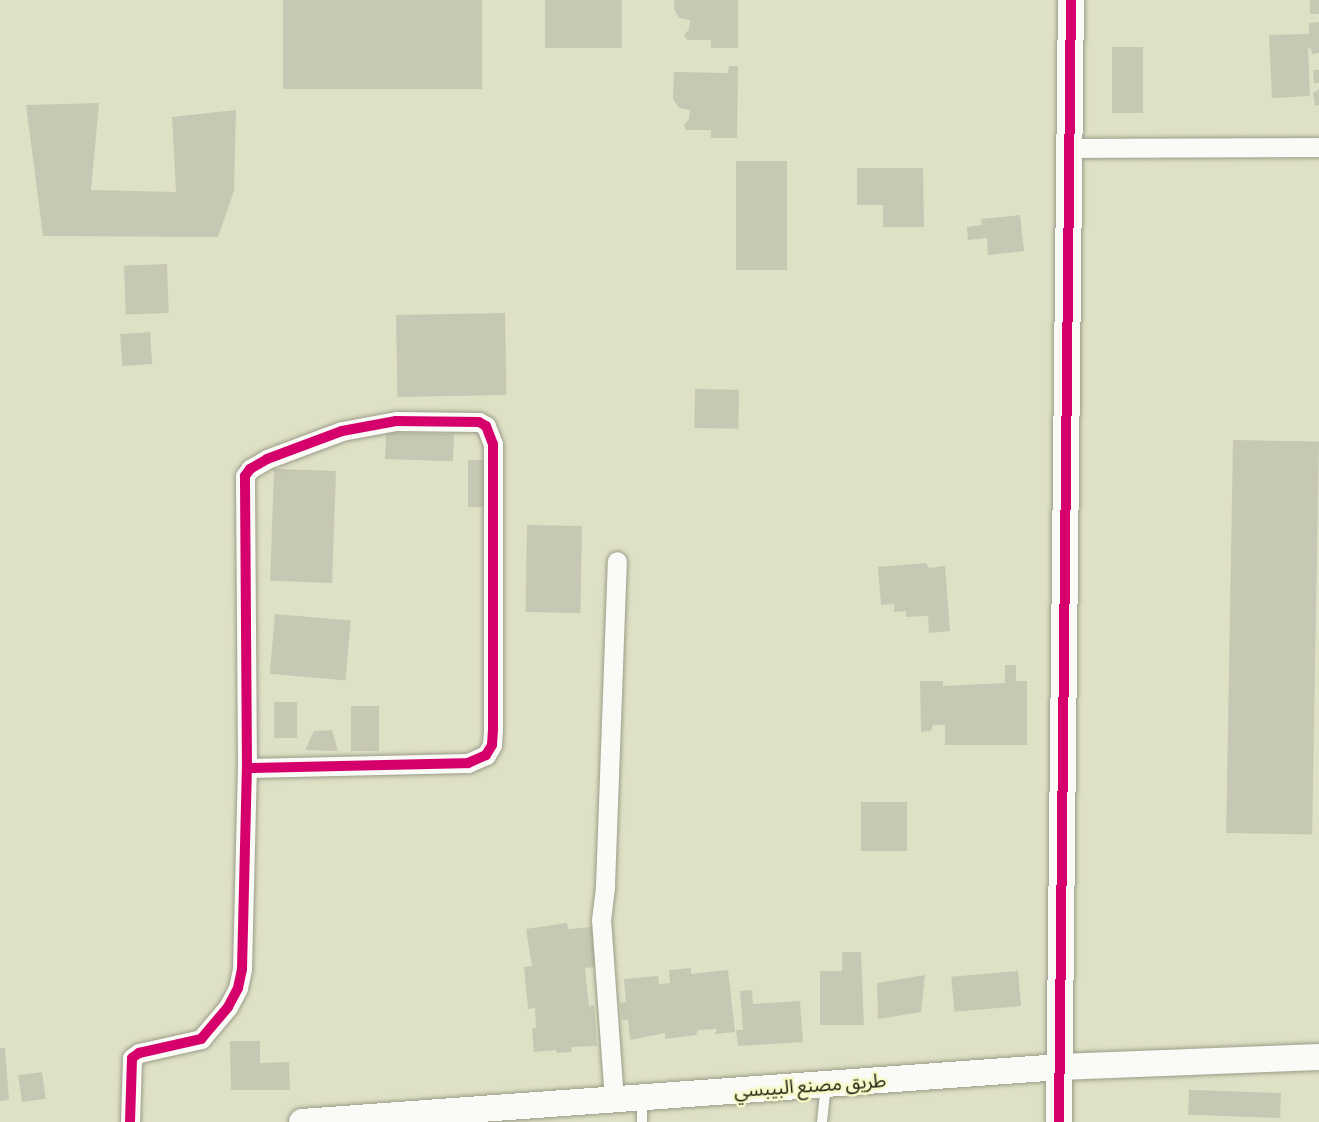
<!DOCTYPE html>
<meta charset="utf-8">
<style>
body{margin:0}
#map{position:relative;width:1319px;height:1122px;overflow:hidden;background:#dfe1c6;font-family:Commissioner,"Noto Sans Arabic",sans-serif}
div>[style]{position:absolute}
.building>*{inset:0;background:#c6c8b3;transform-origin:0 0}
.roads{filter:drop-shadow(0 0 2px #9b9c88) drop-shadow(0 0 2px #9b9c88)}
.lane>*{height:10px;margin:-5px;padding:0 5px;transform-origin:5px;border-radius:5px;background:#fafaf6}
.street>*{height:19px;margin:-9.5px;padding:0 9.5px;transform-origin:9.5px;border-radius:9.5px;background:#fafaf6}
.secondary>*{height:26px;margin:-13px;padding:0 13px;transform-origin:13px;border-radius:13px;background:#fafaf6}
.cycleway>*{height:10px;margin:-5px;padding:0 5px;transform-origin:5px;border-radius:5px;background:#d6006c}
span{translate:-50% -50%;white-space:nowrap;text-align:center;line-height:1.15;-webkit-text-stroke:5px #f7f9c8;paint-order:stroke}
.street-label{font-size:19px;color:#1e1f0c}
</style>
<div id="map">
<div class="building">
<i style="left:283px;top:0;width:199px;height:89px"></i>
<i style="left:545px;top:0;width:77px;height:48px"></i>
<i style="clip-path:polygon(674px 0,738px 0,738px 48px,711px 48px,711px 40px,687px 40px,684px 35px,689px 29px,690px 20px,679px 18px,674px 9px)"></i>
<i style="left:1310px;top:0;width:9px;height:14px"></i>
<i style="clip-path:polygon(1319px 22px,1319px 53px,1312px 54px,1311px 49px,1308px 48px,1310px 96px,1272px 98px,1269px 35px,1309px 34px,1309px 23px)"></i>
<i style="left:1112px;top:47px;width:31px;height:66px"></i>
<i style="clip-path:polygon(729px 66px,738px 66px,737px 138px,711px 138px,711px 130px,686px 130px,684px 125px,689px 119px,690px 110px,679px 108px,673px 99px,674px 72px,728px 73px)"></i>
<i style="clip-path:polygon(1313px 70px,1319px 70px,1319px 83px,1314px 83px)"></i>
<i style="clip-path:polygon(1319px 89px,1319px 105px,1315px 106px,1313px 93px)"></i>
<i style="clip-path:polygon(99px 103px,91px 190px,176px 192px,172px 117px,236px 110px,234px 191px,218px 237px,43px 236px,26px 105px)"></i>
<i style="left:736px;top:161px;width:51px;height:109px"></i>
<i style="clip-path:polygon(857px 168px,923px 168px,924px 227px,883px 227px,883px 205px,857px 205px)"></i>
<i style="clip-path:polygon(1020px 215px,1024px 251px,988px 255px,987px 238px,968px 240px,967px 227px,982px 225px,981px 219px)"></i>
<i style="left:167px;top:264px;width:49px;height:43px;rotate:88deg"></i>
<i style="left:505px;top:313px;width:82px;height:109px;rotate:89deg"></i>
<i style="left:150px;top:332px;width:32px;height:30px;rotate:86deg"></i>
<i style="left:695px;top:389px;width:44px;height:39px;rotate:1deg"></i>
<i style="left:386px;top:432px;width:68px;height:27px;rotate:2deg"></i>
<i style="left:1233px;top:440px;width:86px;height:393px;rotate:1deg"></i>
<i style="left:468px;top:460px;width:22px;height:47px"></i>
<i style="left:336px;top:471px;width:112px;height:62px;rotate:92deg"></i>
<i style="left:527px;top:525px;width:55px;height:87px;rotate:1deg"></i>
<i style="clip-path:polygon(926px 563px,929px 568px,945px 566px,950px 631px,929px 633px,928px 616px,906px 617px,906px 611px,894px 612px,894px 604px,881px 605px,878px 567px)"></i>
<i style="left:275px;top:614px;width:76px;height:60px;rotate:5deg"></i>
<i style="clip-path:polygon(1005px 665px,1016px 665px,1016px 681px,1027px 681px,1027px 745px,945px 745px,945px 725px,933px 725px,931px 731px,921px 732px,920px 681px,943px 681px,943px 686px,1005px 683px)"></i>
<i style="left:274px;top:702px;width:23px;height:36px"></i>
<i style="left:351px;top:706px;width:28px;height:45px"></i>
<i style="clip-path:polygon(332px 730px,338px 751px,305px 750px,314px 731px)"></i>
<i style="left:861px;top:802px;width:46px;height:49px"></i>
<i style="clip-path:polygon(567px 923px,568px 929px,592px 927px,595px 967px,585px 968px,589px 1006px,594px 1005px,597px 1046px,572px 1047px,571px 1052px,557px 1053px,556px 1050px,534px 1052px,532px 1029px,536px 1027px,535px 1008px,528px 1009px,524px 967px,532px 966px,526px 929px)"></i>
<i style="clip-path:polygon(842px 952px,861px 952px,864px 1025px,820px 1025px,820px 971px,842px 971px)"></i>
<i style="clip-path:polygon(691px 968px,691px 974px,728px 970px,735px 1032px,715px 1034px,717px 1029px,698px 1030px,696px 1035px,665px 1039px,665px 1033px,630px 1040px,628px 1020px,622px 1020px,620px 1003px,626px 1002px,624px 979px,658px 976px,659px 984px,670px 983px,669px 970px)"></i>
<i style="left:1018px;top:971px;width:35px;height:67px;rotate:85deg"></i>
<i style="clip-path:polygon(925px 975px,921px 1012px,878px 1019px,877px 983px)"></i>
<i style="clip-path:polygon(752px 990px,753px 1004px,800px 1001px,803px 1042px,738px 1046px,736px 1030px,743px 1030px,740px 991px)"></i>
<i style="clip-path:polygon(230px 1041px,260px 1041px,260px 1063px,289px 1062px,290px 1090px,231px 1090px)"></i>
<i style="clip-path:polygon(0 1048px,5px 1048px,9px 1100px,0 1101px)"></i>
<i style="left:42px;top:1072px;width:27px;height:24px;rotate:82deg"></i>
<i style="left:1281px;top:1093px;width:25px;height:92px;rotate:92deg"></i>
</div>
<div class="roads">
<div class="lane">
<i style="left:642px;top:1122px;width:24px;rotate:-90deg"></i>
<i style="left:822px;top:1122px;width:37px;rotate:-84deg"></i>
</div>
<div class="street">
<i style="left:1069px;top:148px;width:250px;rotate:-0.2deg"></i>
<i style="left:614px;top:1100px;width:180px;rotate:-94.1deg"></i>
<i style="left:601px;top:920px;width:35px;rotate:-83deg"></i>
<i style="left:605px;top:885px;width:324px;rotate:-87.9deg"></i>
<i style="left:130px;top:1122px;width:64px;rotate:-88.2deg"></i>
<i style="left:132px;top:1058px;width:9px;rotate:-36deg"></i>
<i style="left:139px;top:1053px;width:64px;rotate:-12.7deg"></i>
<i style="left:201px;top:1039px;width:42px;rotate:-49.8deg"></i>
<i style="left:228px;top:1007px;width:21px;rotate:-62deg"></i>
<i style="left:238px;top:988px;width:19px;rotate:-78deg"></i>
<i style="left:242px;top:969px;width:201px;rotate:-88.6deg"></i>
<i style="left:247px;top:768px;width:292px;rotate:-90.4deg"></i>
<i style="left:245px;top:476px;width:9px;rotate:-54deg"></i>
<i style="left:250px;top:469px;width:20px;rotate:-30deg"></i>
<i style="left:267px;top:459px;width:80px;rotate:-20.5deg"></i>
<i style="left:342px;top:431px;width:55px;rotate:-10.5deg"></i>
<i style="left:396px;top:421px;width:83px;rotate:0.7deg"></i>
<i style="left:479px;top:422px;width:8px;rotate:30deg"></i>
<i style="left:486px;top:426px;width:19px;rotate:69deg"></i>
<i style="left:493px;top:444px;width:286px;rotate:90deg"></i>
<i style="left:493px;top:730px;width:15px;rotate:94deg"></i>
<i style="left:492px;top:745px;width:12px;rotate:121deg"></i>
<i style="left:486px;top:755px;width:20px;rotate:156deg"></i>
<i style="left:468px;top:763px;width:221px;rotate:178.7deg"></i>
</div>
<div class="secondary">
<i style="left:302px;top:1122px;width:760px;rotate:-4.15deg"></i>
<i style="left:1060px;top:1067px;width:259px;rotate:-2.2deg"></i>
<i style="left:1059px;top:1122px;width:1122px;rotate:-89.39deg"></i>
</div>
</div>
<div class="cycleway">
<i style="left:130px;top:1122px;width:64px;rotate:-88.2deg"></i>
<i style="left:132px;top:1058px;width:9px;rotate:-36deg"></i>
<i style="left:139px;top:1053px;width:64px;rotate:-12.7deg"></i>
<i style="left:201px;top:1039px;width:42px;rotate:-49.8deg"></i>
<i style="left:228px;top:1007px;width:21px;rotate:-62deg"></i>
<i style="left:238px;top:988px;width:19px;rotate:-78deg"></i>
<i style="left:242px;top:969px;width:201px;rotate:-88.6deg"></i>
<i style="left:247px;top:768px;width:292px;rotate:-90.4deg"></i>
<i style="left:245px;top:476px;width:9px;rotate:-54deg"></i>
<i style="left:250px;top:469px;width:20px;rotate:-30deg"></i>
<i style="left:267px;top:459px;width:80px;rotate:-20.5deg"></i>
<i style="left:342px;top:431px;width:55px;rotate:-10.5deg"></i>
<i style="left:396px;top:421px;width:83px;rotate:0.7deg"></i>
<i style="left:479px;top:422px;width:8px;rotate:30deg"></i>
<i style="left:486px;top:426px;width:19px;rotate:69deg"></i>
<i style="left:493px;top:444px;width:286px;rotate:90deg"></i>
<i style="left:493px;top:730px;width:15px;rotate:94deg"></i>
<i style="left:492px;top:745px;width:12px;rotate:121deg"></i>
<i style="left:486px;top:755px;width:20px;rotate:156deg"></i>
<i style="left:468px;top:763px;width:221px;rotate:178.7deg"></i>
<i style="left:1059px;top:1122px;width:1122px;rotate:-89.39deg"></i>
</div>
<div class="street-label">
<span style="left:810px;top:1085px;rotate:-4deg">طريق مصنع البيبسي</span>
</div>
</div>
